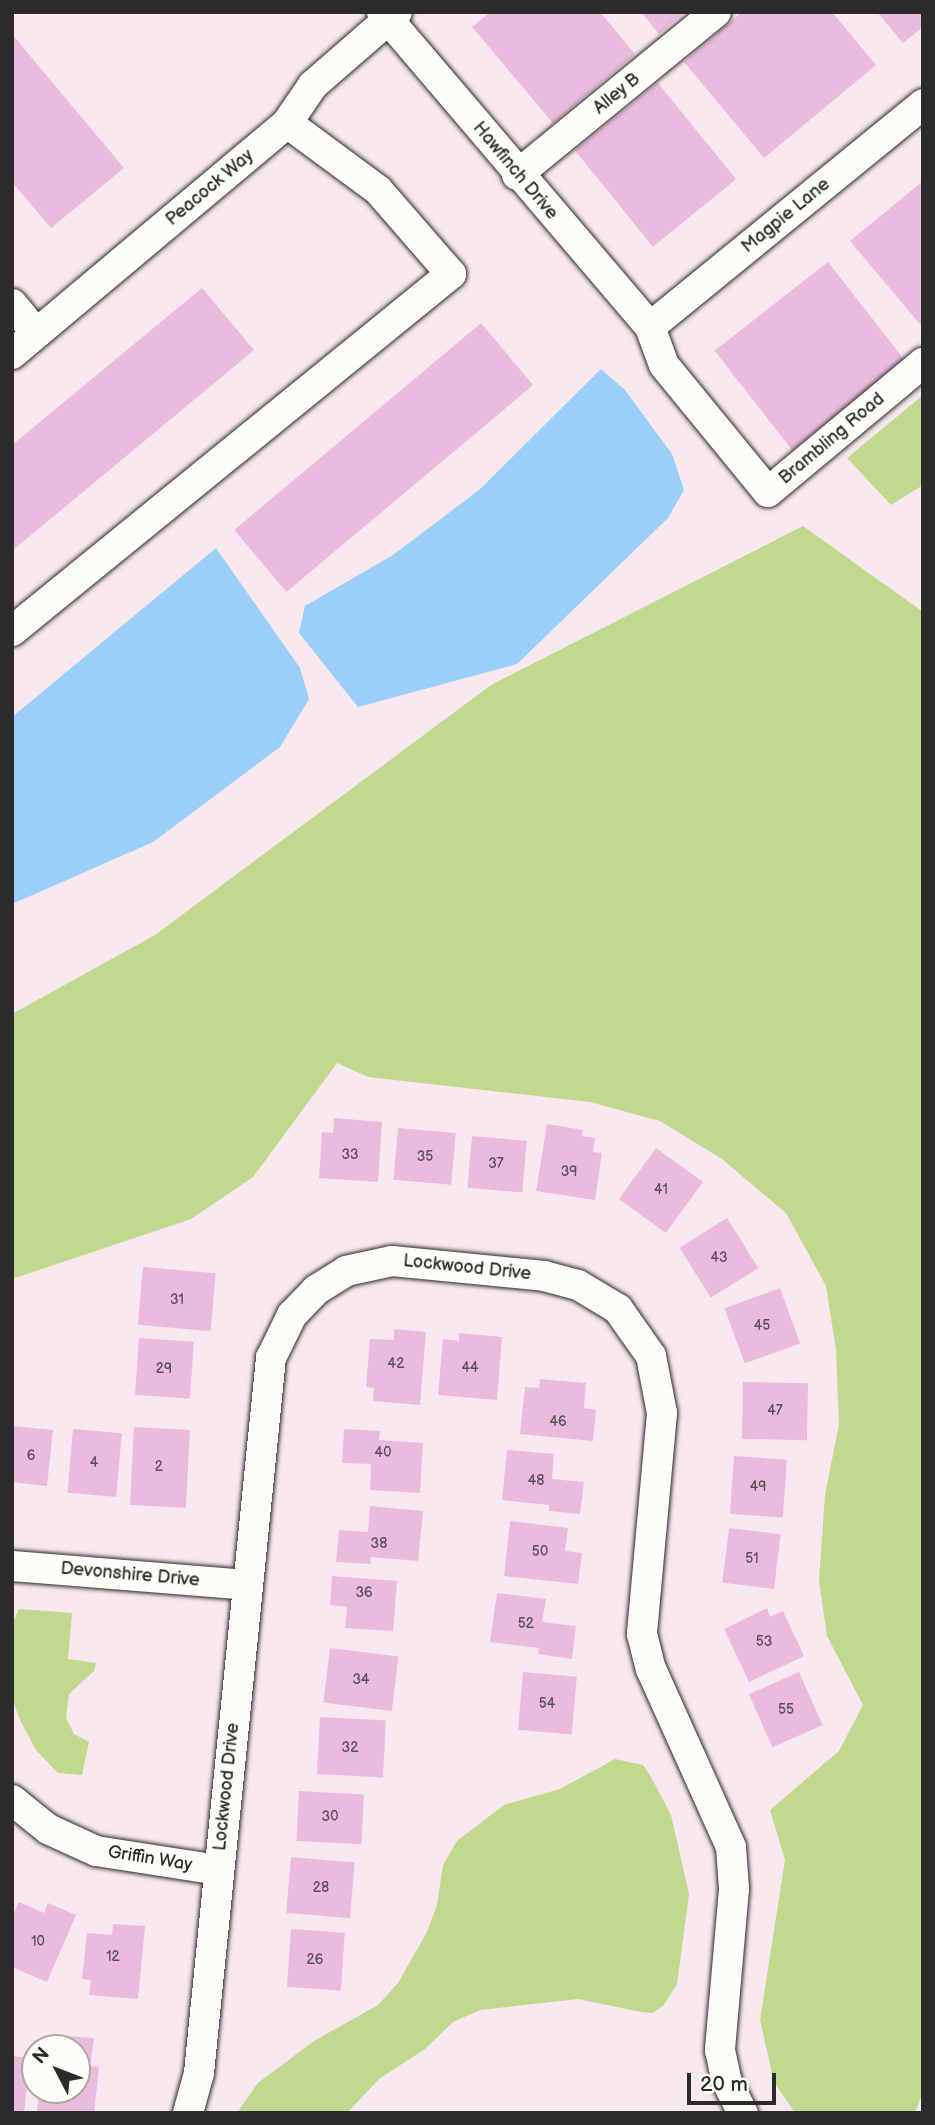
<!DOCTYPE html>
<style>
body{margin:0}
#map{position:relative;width:935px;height:2125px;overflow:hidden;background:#f8e8ef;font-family:"Balsamiq Sans",sans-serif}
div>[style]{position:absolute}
.green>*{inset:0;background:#c2d88e}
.water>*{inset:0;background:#9bcff9}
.building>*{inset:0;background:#ebbbdd;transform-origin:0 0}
.roads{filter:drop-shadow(0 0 2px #2b2b2b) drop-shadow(0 0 2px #2b2b2b)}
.street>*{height:30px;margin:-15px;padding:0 15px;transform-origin:15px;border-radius:15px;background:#fdfcf7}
span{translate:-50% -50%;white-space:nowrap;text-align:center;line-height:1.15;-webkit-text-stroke:5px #fdfcf7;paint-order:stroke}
.number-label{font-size:14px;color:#5b4f58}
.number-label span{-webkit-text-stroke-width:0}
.street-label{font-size:18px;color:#2b2b2b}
.frame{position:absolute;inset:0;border:14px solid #2b2b2b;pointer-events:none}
.north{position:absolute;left:21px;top:2034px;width:70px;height:70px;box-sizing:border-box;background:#fdfcf7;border:2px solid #a9a8a5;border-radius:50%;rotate:312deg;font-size:19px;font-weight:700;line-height:28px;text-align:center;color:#2b2b2b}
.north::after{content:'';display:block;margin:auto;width:24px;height:32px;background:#2b2b2b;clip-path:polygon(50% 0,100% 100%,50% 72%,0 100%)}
.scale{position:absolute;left:687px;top:2073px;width:89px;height:32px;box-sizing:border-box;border:4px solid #2b2b2b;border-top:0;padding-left:9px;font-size:21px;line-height:24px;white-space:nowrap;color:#2b2b2b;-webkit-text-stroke:5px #fdfcf7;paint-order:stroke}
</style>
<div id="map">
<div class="green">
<i style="clip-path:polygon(923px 395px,923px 485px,891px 505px,847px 458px)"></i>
<i style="clip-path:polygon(803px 526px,923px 612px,923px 2092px,915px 2113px,795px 2113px,774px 2082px,760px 2020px,785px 1860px,770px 1810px,839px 1751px,863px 1705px,827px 1636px,819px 1581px,825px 1495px,839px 1424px,836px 1350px,826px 1286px,786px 1213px,722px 1159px,660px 1121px,590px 1102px,368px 1077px,337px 1063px,253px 1177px,191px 1219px,12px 1279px,12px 1014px,155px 935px,491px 685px)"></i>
<i style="clip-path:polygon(19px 1609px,72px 1613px,68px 1659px,96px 1663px,94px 1671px,69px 1694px,66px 1718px,74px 1734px,89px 1742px,82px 1775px,58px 1773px,36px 1750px,20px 1720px,12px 1698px,14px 1620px)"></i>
<i style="clip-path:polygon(615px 1759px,643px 1765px,651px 1777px,671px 1815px,689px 1894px,677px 1984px,664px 2005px,653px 2013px,641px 2012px,578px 1999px,480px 2010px,453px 2022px,425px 2049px,379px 2079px,347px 2113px,237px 2113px,258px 2083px,314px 2041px,378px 2005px,398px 1983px,427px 1932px,437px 1905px,443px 1865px,457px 1841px,504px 1805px,560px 1789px)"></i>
</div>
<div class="water">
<i style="clip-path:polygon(601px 369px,625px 390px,672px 454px,684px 490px,668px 518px,517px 664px,358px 707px,299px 633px,305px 606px,393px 555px,479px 490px)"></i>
<i style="clip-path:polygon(216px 548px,300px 668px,309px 699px,280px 747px,153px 842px,12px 904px,12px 717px)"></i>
</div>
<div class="building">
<i style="clip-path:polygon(490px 12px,600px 12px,635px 54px,553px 123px,472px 27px)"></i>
<i style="clip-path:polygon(641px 12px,685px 12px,659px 34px)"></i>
<i style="clip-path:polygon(742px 12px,832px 12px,876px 65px,764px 158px,684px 62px)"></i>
<i style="clip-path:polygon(877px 12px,923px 12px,923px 27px,903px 43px)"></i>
<i style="clip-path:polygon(12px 34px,124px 168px,51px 228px,12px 182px)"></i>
<i style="left:658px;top:83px;width:124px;height:107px;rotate:51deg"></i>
<i style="clip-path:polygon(923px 181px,923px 328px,850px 241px)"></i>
<i style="left:828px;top:262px;width:126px;height:144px;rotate:52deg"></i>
<i style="clip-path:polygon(202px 288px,254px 350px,12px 551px,12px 445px)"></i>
<i style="left:481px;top:323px;width:81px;height:322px;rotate:50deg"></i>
<i style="clip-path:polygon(334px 1118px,382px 1122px,378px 1182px,319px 1178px,322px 1132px,333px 1133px)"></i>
<i style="clip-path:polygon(547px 1124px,583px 1130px,582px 1136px,595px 1138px,593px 1152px,602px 1153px,595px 1200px,536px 1191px)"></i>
<i style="left:398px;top:1128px;width:58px;height:52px;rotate:5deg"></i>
<i style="left:472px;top:1136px;width:55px;height:52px;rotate:5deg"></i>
<i style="left:656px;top:1148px;width:58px;height:63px;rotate:36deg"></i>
<i style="left:727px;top:1218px;width:59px;height:56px;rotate:58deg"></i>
<i style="left:143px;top:1267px;width:73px;height:58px;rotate:5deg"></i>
<i style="left:780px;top:1288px;width:59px;height:59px;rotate:70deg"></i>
<i style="clip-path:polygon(394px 1329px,426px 1332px,420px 1405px,373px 1401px,374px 1388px,366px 1387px,370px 1339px,394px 1340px)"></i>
<i style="clip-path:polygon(459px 1333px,502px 1337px,497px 1400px,438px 1395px,443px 1339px,459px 1341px)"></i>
<i style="left:139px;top:1338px;width:55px;height:57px;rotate:4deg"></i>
<i style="clip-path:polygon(540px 1379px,586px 1383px,584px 1408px,596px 1410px,593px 1441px,520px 1434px,525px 1387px,539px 1388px)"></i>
<i style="left:743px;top:1382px;width:65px;height:57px;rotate:1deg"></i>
<i style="clip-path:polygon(12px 1426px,53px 1430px,47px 1486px,12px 1482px)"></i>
<i style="left:134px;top:1427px;width:56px;height:78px;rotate:3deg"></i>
<i style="left:73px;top:1429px;width:49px;height:64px;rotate:5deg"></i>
<i style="clip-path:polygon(344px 1429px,380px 1431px,379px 1440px,423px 1443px,420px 1493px,370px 1490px,371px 1464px,342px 1463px)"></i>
<i style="clip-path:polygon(507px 1450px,554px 1454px,552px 1479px,584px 1482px,580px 1514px,549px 1511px,549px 1505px,502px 1500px)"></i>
<i style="left:734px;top:1456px;width:53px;height:58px;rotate:4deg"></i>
<i style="clip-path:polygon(370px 1506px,423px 1511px,418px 1561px,371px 1557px,370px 1564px,336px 1562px,339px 1530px,368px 1532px)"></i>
<i style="clip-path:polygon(510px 1521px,568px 1528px,565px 1551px,582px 1553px,578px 1584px,504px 1576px)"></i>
<i style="left:729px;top:1528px;width:52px;height:55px;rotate:7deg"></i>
<i style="clip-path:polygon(332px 1576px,397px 1581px,393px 1631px,345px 1628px,347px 1607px,330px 1605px)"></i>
<i style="clip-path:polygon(497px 1593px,546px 1599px,542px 1622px,576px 1626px,572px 1659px,538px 1654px,539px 1648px,490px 1642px)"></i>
<i style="clip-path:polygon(767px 1608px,770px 1617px,783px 1611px,804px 1656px,749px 1682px,724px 1629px)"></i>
<i style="left:330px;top:1648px;width:69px;height:55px;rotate:7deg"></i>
<i style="left:523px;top:1672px;width:54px;height:58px;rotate:5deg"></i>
<i style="left:799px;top:1672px;width:58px;height:55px;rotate:66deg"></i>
<i style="left:320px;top:1717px;width:66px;height:57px;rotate:3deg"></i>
<i style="left:299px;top:1791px;width:65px;height:50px;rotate:3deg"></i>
<i style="left:291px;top:1857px;width:64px;height:56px;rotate:5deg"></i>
<i style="clip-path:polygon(19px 1902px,44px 1913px,48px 1903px,76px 1915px,47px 1982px,12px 1967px,12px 1917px)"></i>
<i style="clip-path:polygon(113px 1924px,145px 1926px,138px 1999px,89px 1995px,91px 1980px,82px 1979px,87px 1933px,112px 1935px)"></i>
<i style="left:291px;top:1929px;width:54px;height:58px;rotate:4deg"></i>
<i style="clip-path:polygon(67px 2036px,94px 2038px,90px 2066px,99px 2067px,94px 2113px,37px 2113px,39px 2090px,77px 2090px,77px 2048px,44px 2048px,45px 2039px,66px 2041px)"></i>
<i style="clip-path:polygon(12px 2056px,30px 2058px,24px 2113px,12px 2113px)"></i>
</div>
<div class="roads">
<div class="street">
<i style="left:382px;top:12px;width:414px;rotate:49.6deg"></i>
<i style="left:650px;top:327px;width:40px;rotate:69.8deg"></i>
<i style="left:664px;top:365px;width:164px;rotate:50.7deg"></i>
<i style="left:768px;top:492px;width:202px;rotate:-39.8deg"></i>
<i style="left:517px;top:175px;width:257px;rotate:-39.3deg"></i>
<i style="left:12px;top:304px;width:38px;rotate:50deg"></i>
<i style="left:650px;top:327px;width:353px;rotate:-39.2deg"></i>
<i style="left:12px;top:354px;width:359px;rotate:-40deg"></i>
<i style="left:287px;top:123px;width:46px;rotate:-55.6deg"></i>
<i style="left:313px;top:85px;width:111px;rotate:-41deg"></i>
<i style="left:12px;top:631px;width:566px;rotate:-39.12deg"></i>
<i style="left:451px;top:274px;width:111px;rotate:-131deg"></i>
<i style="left:378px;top:190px;width:113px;rotate:-143.6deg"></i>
<i style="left:12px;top:1566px;width:236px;rotate:4.6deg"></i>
<i style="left:12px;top:1800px;width:46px;rotate:38.9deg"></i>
<i style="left:48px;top:1829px;width:53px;rotate:24.6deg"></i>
<i style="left:96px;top:1851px;width:124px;rotate:8.8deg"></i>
<i style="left:188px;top:2113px;width:41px;rotate:-74.6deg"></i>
<i style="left:199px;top:2073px;width:719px;rotate:-84.25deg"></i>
<i style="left:271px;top:1358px;width:48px;rotate:-64deg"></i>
<i style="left:292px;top:1315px;width:35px;rotate:-46deg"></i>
<i style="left:316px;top:1290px;width:36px;rotate:-32deg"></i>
<i style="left:346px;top:1271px;width:47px;rotate:-12.3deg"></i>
<i style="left:392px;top:1261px;width:153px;rotate:5.6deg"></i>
<i style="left:544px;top:1276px;width:35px;rotate:15deg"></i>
<i style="left:578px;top:1285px;width:47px;rotate:31deg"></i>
<i style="left:618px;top:1309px;width:57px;rotate:54.9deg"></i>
<i style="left:651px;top:1356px;width:58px;rotate:79.1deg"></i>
<i style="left:662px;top:1413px;width:222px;rotate:95.2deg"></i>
<i style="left:642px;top:1634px;width:36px;rotate:76deg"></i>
<i style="left:651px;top:1669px;width:195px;rotate:65.8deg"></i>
<i style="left:731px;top:1847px;width:42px;rotate:85.9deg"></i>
<i style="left:734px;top:1889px;width:162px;rotate:95deg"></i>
<i style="left:720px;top:2050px;width:33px;rotate:78deg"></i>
<i style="left:727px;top:2082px;width:35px;rotate:63deg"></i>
</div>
</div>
<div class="number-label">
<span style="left:350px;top:1155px">33</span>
<span style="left:425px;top:1157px">35</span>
<span style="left:496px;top:1164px">37</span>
<span style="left:569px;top:1172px">39</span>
<span style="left:661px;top:1190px">41</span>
<span style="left:719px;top:1258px">43</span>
<span style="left:177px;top:1300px">31</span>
<span style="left:762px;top:1326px">45</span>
<span style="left:396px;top:1364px">42</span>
<span style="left:470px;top:1368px">44</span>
<span style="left:164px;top:1369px">29</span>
<span style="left:775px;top:1411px">47</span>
<span style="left:558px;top:1422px">46</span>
<span style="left:383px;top:1453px">40</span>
<span style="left:31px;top:1456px">6</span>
<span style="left:94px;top:1463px">4</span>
<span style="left:159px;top:1467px">2</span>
<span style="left:536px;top:1481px">48</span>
<span style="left:758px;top:1487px">49</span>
<span style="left:379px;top:1544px">38</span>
<span style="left:540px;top:1552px">50</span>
<span style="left:752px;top:1559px">51</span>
<span style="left:364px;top:1593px">36</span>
<span style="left:526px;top:1624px">52</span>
<span style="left:764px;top:1642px">53</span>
<span style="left:361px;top:1680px">34</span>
<span style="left:547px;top:1704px">54</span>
<span style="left:786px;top:1710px">55</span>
<span style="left:350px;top:1748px">32</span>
<span style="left:330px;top:1817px">30</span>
<span style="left:321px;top:1888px">28</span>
<span style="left:38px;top:1942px">10</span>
<span style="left:113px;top:1957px">12</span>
<span style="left:315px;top:1960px">26</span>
</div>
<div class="street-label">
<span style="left:617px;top:94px;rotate:-39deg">Alley B</span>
<span style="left:515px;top:171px;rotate:50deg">Hawfinch Drive</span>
<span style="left:210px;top:188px;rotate:-40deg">Peacock Way</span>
<span style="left:786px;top:216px;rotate:-39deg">Magpie Lane</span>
<span style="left:832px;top:439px;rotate:-40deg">Brambling Road</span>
<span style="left:467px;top:1268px;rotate:6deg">Lockwood Drive</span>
<span style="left:130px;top:1575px;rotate:5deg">Devonshire Drive</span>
<span style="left:227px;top:1787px;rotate:-84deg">Lockwood Drive</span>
<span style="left:150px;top:1859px;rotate:9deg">Griffin Way</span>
</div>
<div class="frame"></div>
<div class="north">N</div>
<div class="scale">20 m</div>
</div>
